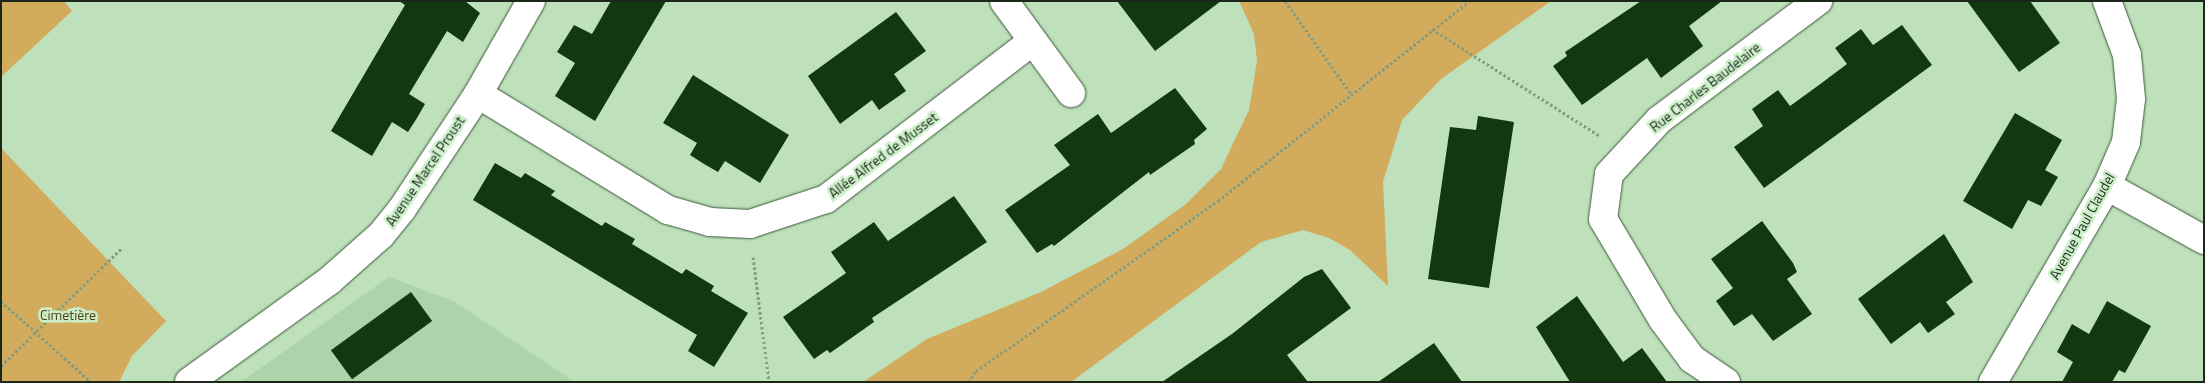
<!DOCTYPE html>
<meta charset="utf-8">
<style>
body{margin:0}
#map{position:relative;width:2205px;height:383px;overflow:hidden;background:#bee0bb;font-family:"Titillium Web",sans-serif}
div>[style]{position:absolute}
.built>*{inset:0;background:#add3aa}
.green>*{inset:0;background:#d3ab5c}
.building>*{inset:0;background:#11380f;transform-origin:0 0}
.path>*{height:3px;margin-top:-1.5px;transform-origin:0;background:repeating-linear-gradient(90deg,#839d81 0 2.5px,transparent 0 5px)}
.roads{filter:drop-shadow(0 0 1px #3c5839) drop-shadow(0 0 1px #3c5839)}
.street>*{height:28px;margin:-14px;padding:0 14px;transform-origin:14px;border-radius:14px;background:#fff}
span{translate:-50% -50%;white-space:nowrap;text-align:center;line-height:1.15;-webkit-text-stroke:5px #cbedc8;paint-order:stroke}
.street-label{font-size:14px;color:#1a2719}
.park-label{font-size:14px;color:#544015}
.frame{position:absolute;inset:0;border:2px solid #1a2719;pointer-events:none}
</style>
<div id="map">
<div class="built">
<i style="clip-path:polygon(389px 277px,453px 301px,575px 382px,241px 382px)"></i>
</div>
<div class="green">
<i style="clip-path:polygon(1px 1px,64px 1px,72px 11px,1px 77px)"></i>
<i style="clip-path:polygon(1239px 1px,1551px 1px,1441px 79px,1402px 120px,1383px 182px,1388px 286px,1350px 250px,1329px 238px,1303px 230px,1261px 242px,1071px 382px,863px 382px,927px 339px,1041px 292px,1123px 249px,1186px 204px,1221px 169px,1249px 110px,1257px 61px,1254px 34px)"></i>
<i style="clip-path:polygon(1px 148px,166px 321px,132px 356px,119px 382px,1px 382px)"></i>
</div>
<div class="building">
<i style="clip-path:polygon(399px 1px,465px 1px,480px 13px,463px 42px,447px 31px,409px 94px,425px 104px,417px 118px,408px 132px,392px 122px,372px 156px,331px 131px,405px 5px)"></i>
<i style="clip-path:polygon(611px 1px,666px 1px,595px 121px,555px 96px,575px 63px,557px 52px,574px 25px,592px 34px)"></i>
<i style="clip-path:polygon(1117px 1px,1221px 1px,1155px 51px)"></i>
<i style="clip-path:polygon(1641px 1px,1722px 1px,1689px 26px,1703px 46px,1661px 78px,1647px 58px,1582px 105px,1553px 66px,1567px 56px,1565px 52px)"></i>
<i style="clip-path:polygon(1967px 1px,2030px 1px,2060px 43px,2019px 72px)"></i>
<i style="clip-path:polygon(896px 12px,926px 51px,894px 74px,906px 91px,879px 110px,872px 100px,840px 124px,808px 76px)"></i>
<i style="clip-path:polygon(1902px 25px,1932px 65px,1764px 188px,1734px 147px,1763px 126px,1752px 109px,1778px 90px,1790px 106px,1819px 85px,1847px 64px,1835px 48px,1861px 29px,1873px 45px)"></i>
<i style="clip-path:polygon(693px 75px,789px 135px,760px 183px,725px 161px,718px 172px,704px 164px,690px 155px,697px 143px,663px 123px)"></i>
<i style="clip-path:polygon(1175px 88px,1207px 129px,1194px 140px,1195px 144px,1150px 175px,1149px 172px,1054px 246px,1052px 244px,1037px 253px,1005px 210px,1070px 165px,1054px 145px,1098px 114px,1111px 133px)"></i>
<i style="clip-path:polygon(2015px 113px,2062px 140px,2045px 170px,2058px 177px,2041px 206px,2028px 200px,2012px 229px,1963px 201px)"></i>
<i style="clip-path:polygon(1478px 116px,1514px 122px,1489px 288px,1428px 279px,1450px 127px,1476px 130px)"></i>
<i style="clip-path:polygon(495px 163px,521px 178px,525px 173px,555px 191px,551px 195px,602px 226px,605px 222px,635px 239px,632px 244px,682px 274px,686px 269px,714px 286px,711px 291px,748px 313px,714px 367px,688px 351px,697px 335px,473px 200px)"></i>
<i style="clip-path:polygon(954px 196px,987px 242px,872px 318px,874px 322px,830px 353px,827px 350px,814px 359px,783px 317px,846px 273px,831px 252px,874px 222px,888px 241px)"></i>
<i style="clip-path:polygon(1762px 221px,1793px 263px,1797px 272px,1787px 279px,1812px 314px,1773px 341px,1752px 314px,1734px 326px,1716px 301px,1733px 288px,1711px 259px)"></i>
<i style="clip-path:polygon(1944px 234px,1973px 282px,1946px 302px,1955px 314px,1928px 333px,1920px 322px,1891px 344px,1858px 299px)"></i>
<i style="clip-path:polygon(1322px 269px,1351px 308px,1287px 355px,1308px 382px,1162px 382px,1232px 334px,1304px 277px)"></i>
<i style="left:411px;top:292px;width:36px;height:99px;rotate:54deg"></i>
<i style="clip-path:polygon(1577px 296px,1623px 362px,1642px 348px,1667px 382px,1570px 382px,1536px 327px)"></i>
<i style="clip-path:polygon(2107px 301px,2151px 326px,2125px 373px,2119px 370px,2112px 382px,2062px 382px,2073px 362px,2057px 352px,2072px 324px,2089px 334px)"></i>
<i style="clip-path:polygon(1434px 343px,1462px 382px,1378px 382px)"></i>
</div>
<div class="path">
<i style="left:1285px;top:1px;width:114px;rotate:54.6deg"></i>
<i style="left:1432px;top:29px;width:199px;rotate:32.5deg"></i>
<i style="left:753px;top:257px;width:126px;rotate:82.7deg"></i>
<i style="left:1px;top:301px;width:121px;rotate:42deg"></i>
<i style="left:1px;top:366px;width:169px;rotate:-44.3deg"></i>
<i style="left:968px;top:382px;width:14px;rotate:-54deg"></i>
<i style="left:976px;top:371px;width:296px;rotate:-35.1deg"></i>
<i style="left:1218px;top:201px;width:321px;rotate:-38.5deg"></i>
</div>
<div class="roads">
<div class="street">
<i style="left:1004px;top:1px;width:114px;rotate:53.9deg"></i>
<i style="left:478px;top:94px;width:223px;rotate:31.4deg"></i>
<i style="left:668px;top:210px;width:44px;rotate:15.9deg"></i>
<i style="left:710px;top:222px;width:40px;rotate:2.9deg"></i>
<i style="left:750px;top:224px;width:80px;rotate:-18.2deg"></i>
<i style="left:826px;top:199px;width:260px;rotate:-37.4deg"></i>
<i style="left:2107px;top:186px;width:111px;rotate:29.1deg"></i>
<i style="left:189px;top:382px;width:173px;rotate:-35.8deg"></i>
<i style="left:329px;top:281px;width:69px;rotate:-41.5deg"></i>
<i style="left:381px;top:235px;width:33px;rotate:-51deg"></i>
<i style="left:402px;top:209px;width:138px;rotate:-56.5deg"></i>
<i style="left:478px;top:94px;width:107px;rotate:-60.3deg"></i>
<i style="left:1726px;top:382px;width:41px;rotate:-145.9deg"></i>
<i style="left:1692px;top:359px;width:49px;rotate:-126.6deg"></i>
<i style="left:1663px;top:320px;width:117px;rotate:-120.7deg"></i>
<i style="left:1603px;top:219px;width:45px;rotate:-82.4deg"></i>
<i style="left:1609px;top:174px;width:74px;rotate:-47.2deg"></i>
<i style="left:1659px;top:120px;width:199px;rotate:-36.8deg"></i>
<i style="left:1993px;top:382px;width:227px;rotate:-59.8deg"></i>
<i style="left:2107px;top:186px;width:48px;rotate:-66.6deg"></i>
<i style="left:2126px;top:142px;width:43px;rotate:-83.4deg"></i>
<i style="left:2131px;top:99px;width:44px;rotate:-95.2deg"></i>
<i style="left:2127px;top:55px;width:58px;rotate:-110.3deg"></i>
</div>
</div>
<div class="street-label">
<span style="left:1705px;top:87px;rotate:-38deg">Rue Charles Baudelaire</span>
<span style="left:883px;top:155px;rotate:-37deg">Allée Alfred de Musset</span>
<span style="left:425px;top:171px;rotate:-56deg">Avenue Marcel Proust</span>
<span style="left:2082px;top:226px;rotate:-61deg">Avenue Paul Claudel</span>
</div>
<div class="park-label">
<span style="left:68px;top:315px">Cimetière</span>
</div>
<div class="frame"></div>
</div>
